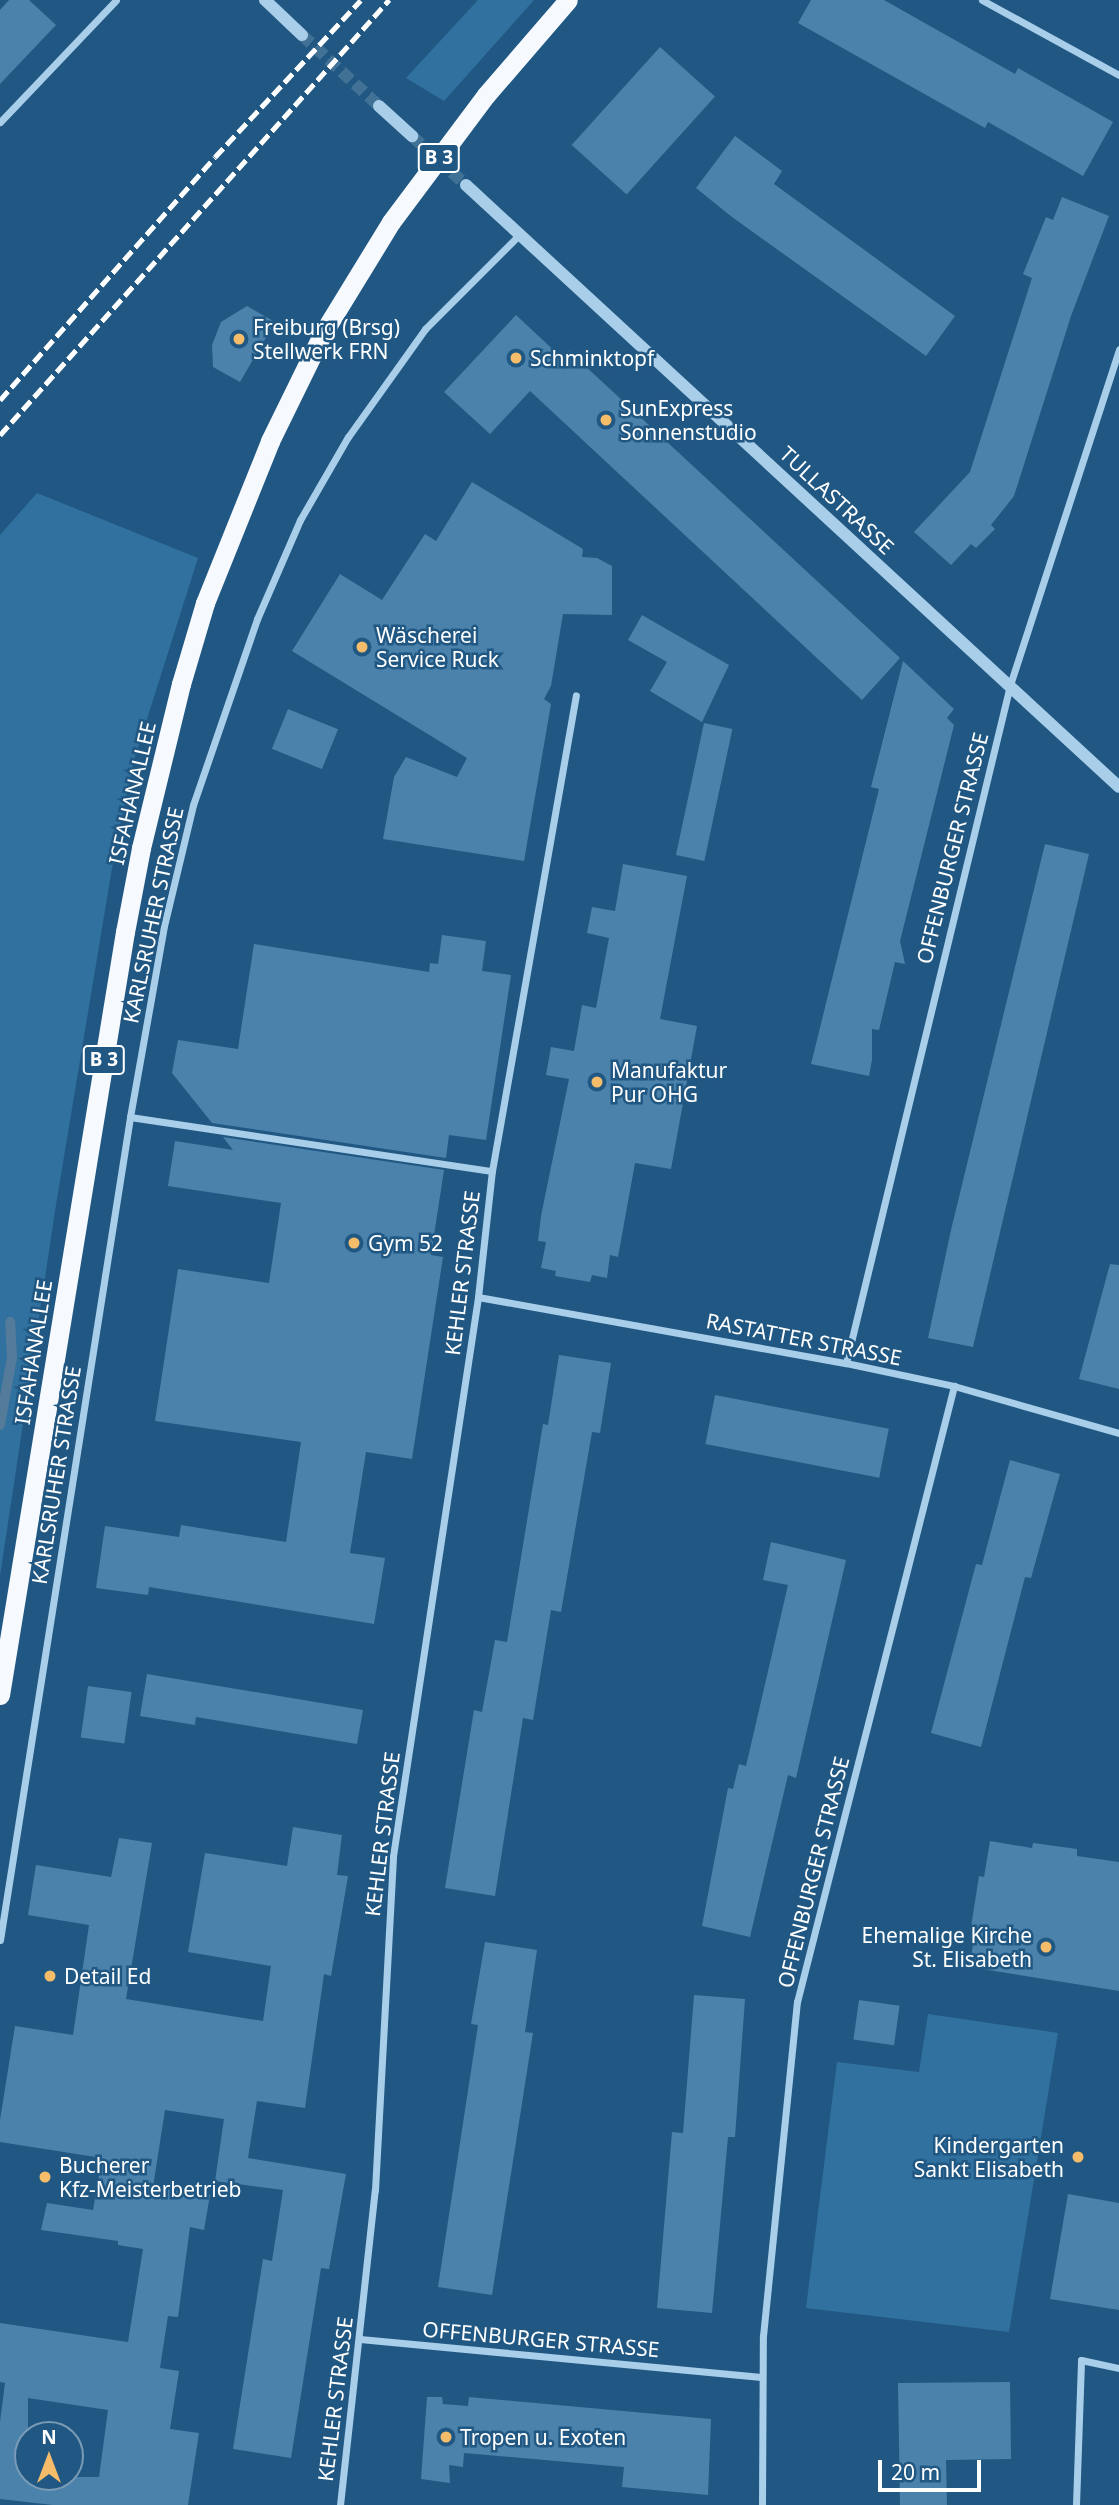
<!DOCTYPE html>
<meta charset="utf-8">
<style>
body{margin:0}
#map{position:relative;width:1119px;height:2505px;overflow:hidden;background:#215883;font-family:"Noto Sans",sans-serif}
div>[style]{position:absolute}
.green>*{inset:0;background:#31719f}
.stream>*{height:10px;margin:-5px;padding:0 5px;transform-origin:5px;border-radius:5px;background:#547c9a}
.building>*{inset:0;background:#4a82ac;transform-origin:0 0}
.tertiary-tunnel>*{height:12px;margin-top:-6px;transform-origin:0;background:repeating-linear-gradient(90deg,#427196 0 12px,transparent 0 18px)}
.minor>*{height:7px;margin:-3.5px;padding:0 3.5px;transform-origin:3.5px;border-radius:3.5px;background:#a9cee9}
.tertiary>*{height:12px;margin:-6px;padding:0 6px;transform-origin:6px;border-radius:6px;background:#a9cee9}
.trunk>*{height:19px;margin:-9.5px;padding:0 9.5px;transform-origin:9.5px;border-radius:9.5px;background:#f6fafe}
.rail>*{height:5px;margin-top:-2.5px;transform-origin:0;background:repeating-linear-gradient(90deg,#fff 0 12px,transparent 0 17px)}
.trunk-bridge>*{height:19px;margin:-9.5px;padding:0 9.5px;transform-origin:9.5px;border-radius:9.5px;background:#f6fafe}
.dots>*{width:19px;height:19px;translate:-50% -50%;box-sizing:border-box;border:4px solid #215883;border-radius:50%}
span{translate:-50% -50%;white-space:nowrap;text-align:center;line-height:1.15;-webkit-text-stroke:5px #215883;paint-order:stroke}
.shield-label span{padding:2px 5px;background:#215883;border:2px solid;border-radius:5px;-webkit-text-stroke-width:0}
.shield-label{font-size:19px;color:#fff;font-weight:700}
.poi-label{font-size:21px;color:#fff}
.left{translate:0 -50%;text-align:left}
.right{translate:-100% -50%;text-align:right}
.street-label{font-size:21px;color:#fff}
.north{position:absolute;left:14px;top:2421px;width:70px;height:70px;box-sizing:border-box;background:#215883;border:2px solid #7a9bb5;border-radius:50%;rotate:0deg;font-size:19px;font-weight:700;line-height:28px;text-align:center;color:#fff}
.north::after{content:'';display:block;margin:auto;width:24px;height:32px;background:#f5bc6a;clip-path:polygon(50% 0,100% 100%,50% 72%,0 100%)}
.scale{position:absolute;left:878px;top:2460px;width:103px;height:32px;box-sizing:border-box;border:4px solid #fff;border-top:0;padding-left:9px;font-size:21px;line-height:24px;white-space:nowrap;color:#fff;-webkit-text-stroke:5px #215883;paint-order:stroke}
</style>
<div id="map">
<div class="green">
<i style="clip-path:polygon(478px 0,534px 0,444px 101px,406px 78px)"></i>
<i style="clip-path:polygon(37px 493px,198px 558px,134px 760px,115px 850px,55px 1211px,0 1576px,0 535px)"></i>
<i style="clip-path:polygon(928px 2014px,1058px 2033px,1009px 2332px,806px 2308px,837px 2062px,919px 2072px)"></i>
</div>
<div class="stream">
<i style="left:0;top:1425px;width:69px;rotate:-80deg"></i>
<i style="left:12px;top:1357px;width:35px;rotate:-93deg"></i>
</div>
<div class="building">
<i style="clip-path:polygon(9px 0,29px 0,56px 25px,0 84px,0 10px)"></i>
<i style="clip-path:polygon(811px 0,884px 0,1015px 74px,1018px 68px,1113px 122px,1083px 176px,988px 122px,985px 128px,798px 23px)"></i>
<i style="left:660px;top:47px;width:74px;height:132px;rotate:42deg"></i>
<i style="clip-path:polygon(735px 136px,782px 171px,774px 184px,955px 316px,926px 356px,732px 217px,696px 188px)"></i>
<i style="clip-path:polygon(1062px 197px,1109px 216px,1071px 316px,1014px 496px,991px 525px,995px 529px,976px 548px,971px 544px,951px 565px,914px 532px,970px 472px,1032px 278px,1023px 274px,1046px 217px,1053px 220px)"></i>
<i style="clip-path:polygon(247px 306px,275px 322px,240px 382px,213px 367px,212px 345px,221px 322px)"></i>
<i style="clip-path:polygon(516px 315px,562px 358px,569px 351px,900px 658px,862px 700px,530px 391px,490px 434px,444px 392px)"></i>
<i style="clip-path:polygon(472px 482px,583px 549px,582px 557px,597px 558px,612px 566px,612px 615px,563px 614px,551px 686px,544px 699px,551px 704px,524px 861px,383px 839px,394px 777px,406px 757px,457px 777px,467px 758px,292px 651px,340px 574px,382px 600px,425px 534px,436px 541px)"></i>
<i style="clip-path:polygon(642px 615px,729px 665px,702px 722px,650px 691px,667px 662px,628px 640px)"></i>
<i style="clip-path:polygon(903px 661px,954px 709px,947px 718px,954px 725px,900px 941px,905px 964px,895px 962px,879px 1030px,872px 1029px,872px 1060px,869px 1076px,811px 1064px,879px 789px,871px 787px)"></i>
<i style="left:288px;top:709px;width:54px;height:43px;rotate:22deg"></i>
<i style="left:704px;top:723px;width:29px;height:135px;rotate:12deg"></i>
<i style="clip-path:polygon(1045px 844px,1089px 854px,973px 1347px,928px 1338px,951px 1230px)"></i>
<i style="clip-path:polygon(623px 864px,687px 876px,660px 1019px,697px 1026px,671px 1169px,635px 1163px,618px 1257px,610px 1255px,607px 1278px,592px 1275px,590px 1282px,555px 1276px,556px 1271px,541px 1268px,546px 1242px,538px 1241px,541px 1216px,569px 1079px,546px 1075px,551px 1047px,574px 1051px,582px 1005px,596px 1008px,609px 938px,587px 933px,592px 907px,615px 911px)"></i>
<i style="clip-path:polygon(442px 935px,486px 941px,482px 971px,511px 975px,486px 1140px,449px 1135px,446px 1158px,212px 1123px,172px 1073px,178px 1040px,238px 1049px,254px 944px,429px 972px,430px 963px,438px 964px)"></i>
<i style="clip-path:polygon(223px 1137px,444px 1170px,431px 1255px,443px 1257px,412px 1459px,366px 1452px,350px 1553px,385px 1558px,374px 1624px,149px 1587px,148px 1595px,96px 1588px,105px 1526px,179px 1537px,181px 1525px,286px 1542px,301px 1442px,155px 1421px,178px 1269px,269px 1283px,281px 1203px,168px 1186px,175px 1141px,233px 1150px)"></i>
<i style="clip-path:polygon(1110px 1264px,1119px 1265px,1119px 1389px,1079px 1379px)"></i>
<i style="clip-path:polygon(559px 1355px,611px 1363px,600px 1433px,592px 1432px,561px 1612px,551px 1610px,533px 1720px,523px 1718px,495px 1896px,445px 1888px,474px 1710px,482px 1712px,495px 1640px,507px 1642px,543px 1424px,548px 1425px)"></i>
<i style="left:715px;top:1395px;width:177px;height:50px;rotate:11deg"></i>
<i style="clip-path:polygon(1010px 1460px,1060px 1474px,1031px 1578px,1025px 1577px,981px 1747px,931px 1733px,976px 1564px,982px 1565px)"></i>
<i style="clip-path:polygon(771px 1542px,846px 1560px,796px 1778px,788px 1775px,750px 1937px,702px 1926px,728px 1788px,733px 1789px,739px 1764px,746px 1766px,788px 1585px,763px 1580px)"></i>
<i style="clip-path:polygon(147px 1674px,363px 1710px,357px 1744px,196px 1717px,195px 1725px,140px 1716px)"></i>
<i style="left:88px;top:1686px;width:44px;height:52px;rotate:8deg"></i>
<i style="clip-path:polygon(evenodd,293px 1827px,342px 1835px,337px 1875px,348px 1876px,331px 1976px,324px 1974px,305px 2108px,257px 2101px,248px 2158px,346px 2174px,329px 2269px,321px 2268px,291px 2458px,233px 2449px,263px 2259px,272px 2261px,283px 2190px,215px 2181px,224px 2119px,165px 2110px,153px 2187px,210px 2195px,204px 2230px,190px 2227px,178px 2317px,168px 2316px,160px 2368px,179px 2371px,170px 2429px,199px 2433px,188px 2505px,53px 2505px,0 2499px,0 2422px,5px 2383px,0 2382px,0 2323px,128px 2342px,143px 2249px,118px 2245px,118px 2241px,41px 2230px,47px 2203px,93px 2210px,102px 2158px,0 2142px,0 2120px,15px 2026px,73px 2035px,89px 1925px,28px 1915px,36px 1865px,111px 1877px,119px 1838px,152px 1843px,126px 1999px,263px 2021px,271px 1966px,188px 1952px,205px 1853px,287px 1866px,293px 1827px,28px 2398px,108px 2410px,99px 2477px,28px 2477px,28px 2398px)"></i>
<i style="clip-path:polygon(990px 1841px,1032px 1848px,1033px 1843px,1077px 1849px,1077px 1856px,1119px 1862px,1119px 1991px,969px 1967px,976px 1928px,971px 1927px,979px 1876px,984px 1877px)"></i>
<i style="clip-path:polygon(485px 1942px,537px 1950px,525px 2032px,533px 2033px,492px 2295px,438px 2287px,478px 2025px,471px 2024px)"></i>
<i style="clip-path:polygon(694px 1995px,745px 1999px,735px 2137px,728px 2137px,712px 2313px,657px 2308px,672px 2132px,683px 2133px)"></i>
<i style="left:859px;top:2000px;width:41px;height:40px;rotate:8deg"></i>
<i style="clip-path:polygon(1068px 2194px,1119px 2203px,1119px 2310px,1050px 2299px)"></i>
<i style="clip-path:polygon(1010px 2382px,1011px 2459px,946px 2460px,947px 2505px,900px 2505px,898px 2383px)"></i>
<i style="clip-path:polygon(427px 2397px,442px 2397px,443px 2404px,468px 2406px,469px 2397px,711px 2419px,708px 2495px,622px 2487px,624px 2467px,464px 2453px,463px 2467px,449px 2465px,450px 2483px,421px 2479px)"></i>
</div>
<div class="tertiary-tunnel">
<i style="left:302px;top:35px;width:105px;rotate:42.7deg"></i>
<i style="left:412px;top:136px;width:73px;rotate:42.2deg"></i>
</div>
<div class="minor">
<i style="left:982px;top:0;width:156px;rotate:28.7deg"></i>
<i style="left:0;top:122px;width:168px;rotate:-46.4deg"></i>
<i style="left:130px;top:1117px;width:366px;rotate:8.5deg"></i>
<i style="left:478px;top:1297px;width:374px;rotate:10.2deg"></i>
<i style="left:846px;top:1363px;width:110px;rotate:12deg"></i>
<i style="left:954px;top:1386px;width:172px;rotate:15.9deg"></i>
<i style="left:846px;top:1363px;width:698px;rotate:-76.4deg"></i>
<i style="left:1010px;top:685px;width:353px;rotate:-72deg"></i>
<i style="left:0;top:1940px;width:833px;rotate:-81.02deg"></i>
<i style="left:130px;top:1117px;width:194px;rotate:-79.9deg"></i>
<i style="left:164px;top:926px;width:124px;rotate:-76.5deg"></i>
<i style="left:193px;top:805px;width:197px;rotate:-71deg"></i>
<i style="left:257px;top:619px;width:108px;rotate:-66.5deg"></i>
<i style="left:300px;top:520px;width:96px;rotate:-60deg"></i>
<i style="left:348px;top:437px;width:133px;rotate:-54.5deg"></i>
<i style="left:425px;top:329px;width:134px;rotate:-45deg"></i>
<i style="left:360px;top:2339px;width:403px;rotate:5.4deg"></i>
<i style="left:340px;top:2505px;width:317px;rotate:-83.7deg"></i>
<i style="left:375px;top:2190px;width:334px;rotate:-86.9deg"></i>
<i style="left:393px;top:1856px;width:565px;rotate:-81.35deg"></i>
<i style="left:478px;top:1297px;width:127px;rotate:-83.7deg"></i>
<i style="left:492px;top:1171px;width:483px;rotate:-80deg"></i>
<i style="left:762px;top:2505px;width:169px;rotate:-89.7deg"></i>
<i style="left:763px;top:2336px;width:336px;rotate:-84.2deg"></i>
<i style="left:797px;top:2002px;width:636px;rotate:-75.7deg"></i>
<i style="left:1076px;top:2505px;width:145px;rotate:-88deg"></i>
<i style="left:1081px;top:2360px;width:39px;rotate:12deg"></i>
</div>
<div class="tertiary">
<i style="left:265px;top:0;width:51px;rotate:43.4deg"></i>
<i style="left:379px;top:106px;width:45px;rotate:42.3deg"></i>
<i style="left:466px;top:185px;width:888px;rotate:42.67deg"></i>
</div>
<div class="trunk">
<i style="left:486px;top:95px;width:125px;rotate:-49.2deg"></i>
<i style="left:0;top:1695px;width:773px;rotate:-80.7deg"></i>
<i style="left:125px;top:932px;width:86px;rotate:-79.2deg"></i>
<i style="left:141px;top:848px;width:169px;rotate:-76.3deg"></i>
<i style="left:181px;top:684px;width:84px;rotate:-73.5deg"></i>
<i style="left:205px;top:603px;width:175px;rotate:-68.1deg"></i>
<i style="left:270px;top:441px;width:120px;rotate:-63.9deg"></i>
<i style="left:323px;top:333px;width:130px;rotate:-58.5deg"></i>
</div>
<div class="rail">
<i style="left:0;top:400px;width:324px;rotate:-48.5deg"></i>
<i style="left:215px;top:157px;width:214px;rotate:-47.1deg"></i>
<i style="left:0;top:435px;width:584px;rotate:-48.2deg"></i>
</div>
<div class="trunk-bridge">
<i style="left:391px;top:222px;width:159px;rotate:-53.2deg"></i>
</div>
<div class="dots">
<i style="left:239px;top:339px;background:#f5bc6a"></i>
<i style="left:516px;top:358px;background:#f5bc6a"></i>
<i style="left:606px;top:420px;background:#f5bc6a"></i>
<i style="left:362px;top:647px;background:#f5bc6a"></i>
<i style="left:597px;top:1082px;background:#f5bc6a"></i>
<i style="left:354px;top:1243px;background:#f5bc6a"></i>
<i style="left:1046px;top:1947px;background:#f5bc6a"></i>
<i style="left:50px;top:1976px;background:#f5bc6a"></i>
<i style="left:1078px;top:2157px;background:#f5bc6a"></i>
<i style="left:45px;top:2177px;background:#f5bc6a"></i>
<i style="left:446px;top:2437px;background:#f5bc6a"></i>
</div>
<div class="shield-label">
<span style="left:439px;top:158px">B 3</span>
<span style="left:104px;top:1060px">B 3</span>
</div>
<div class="poi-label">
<span class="left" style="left:253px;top:339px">Freiburg (Brsg)<br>Stellwerk FRN</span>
<span class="left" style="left:530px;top:358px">Schminktopf</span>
<span class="left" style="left:620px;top:420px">SunExpress<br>Sonnenstudio</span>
<span class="left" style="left:376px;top:647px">Wäscherei<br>Service Ruck</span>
<span class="left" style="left:611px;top:1082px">Manufaktur<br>Pur OHG</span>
<span class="left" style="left:368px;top:1243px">Gym 52</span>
<span class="right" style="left:1032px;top:1947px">Ehemalige Kirche<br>St. Elisabeth</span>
<span class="left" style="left:64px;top:1976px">Detail Ed</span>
<span class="right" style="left:1064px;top:2157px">Kindergarten<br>Sankt Elisabeth</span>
<span class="left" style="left:59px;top:2177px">Bucherer<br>Kfz-Meisterbetrieb</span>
<span class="left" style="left:460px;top:2437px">Tropen u. Exoten</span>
</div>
<div class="street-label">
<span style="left:837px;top:500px;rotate:43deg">TULLASTRASSE</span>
<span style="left:132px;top:793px;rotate:-77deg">ISFAHANALLEE</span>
<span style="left:952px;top:848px;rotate:-76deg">OFFENBURGER STRASSE</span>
<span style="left:153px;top:915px;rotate:-78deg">KARLSRUHER STRASSE</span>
<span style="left:462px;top:1273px;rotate:-83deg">KEHLER STRASSE</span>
<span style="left:804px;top:1339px;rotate:11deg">RASTATTER STRASSE</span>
<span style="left:33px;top:1352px;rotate:-81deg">ISFAHANALLEE</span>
<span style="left:56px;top:1475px;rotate:-81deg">KARLSRUHER STRASSE</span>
<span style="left:382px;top:1834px;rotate:-83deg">KEHLER STRASSE</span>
<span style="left:813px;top:1872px;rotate:-76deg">OFFENBURGER STRASSE</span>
<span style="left:541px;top:2339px;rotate:5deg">OFFENBURGER STRASSE</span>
<span style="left:335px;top:2399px;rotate:-83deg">KEHLER STRASSE</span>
</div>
<div class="north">N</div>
<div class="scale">20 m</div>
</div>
